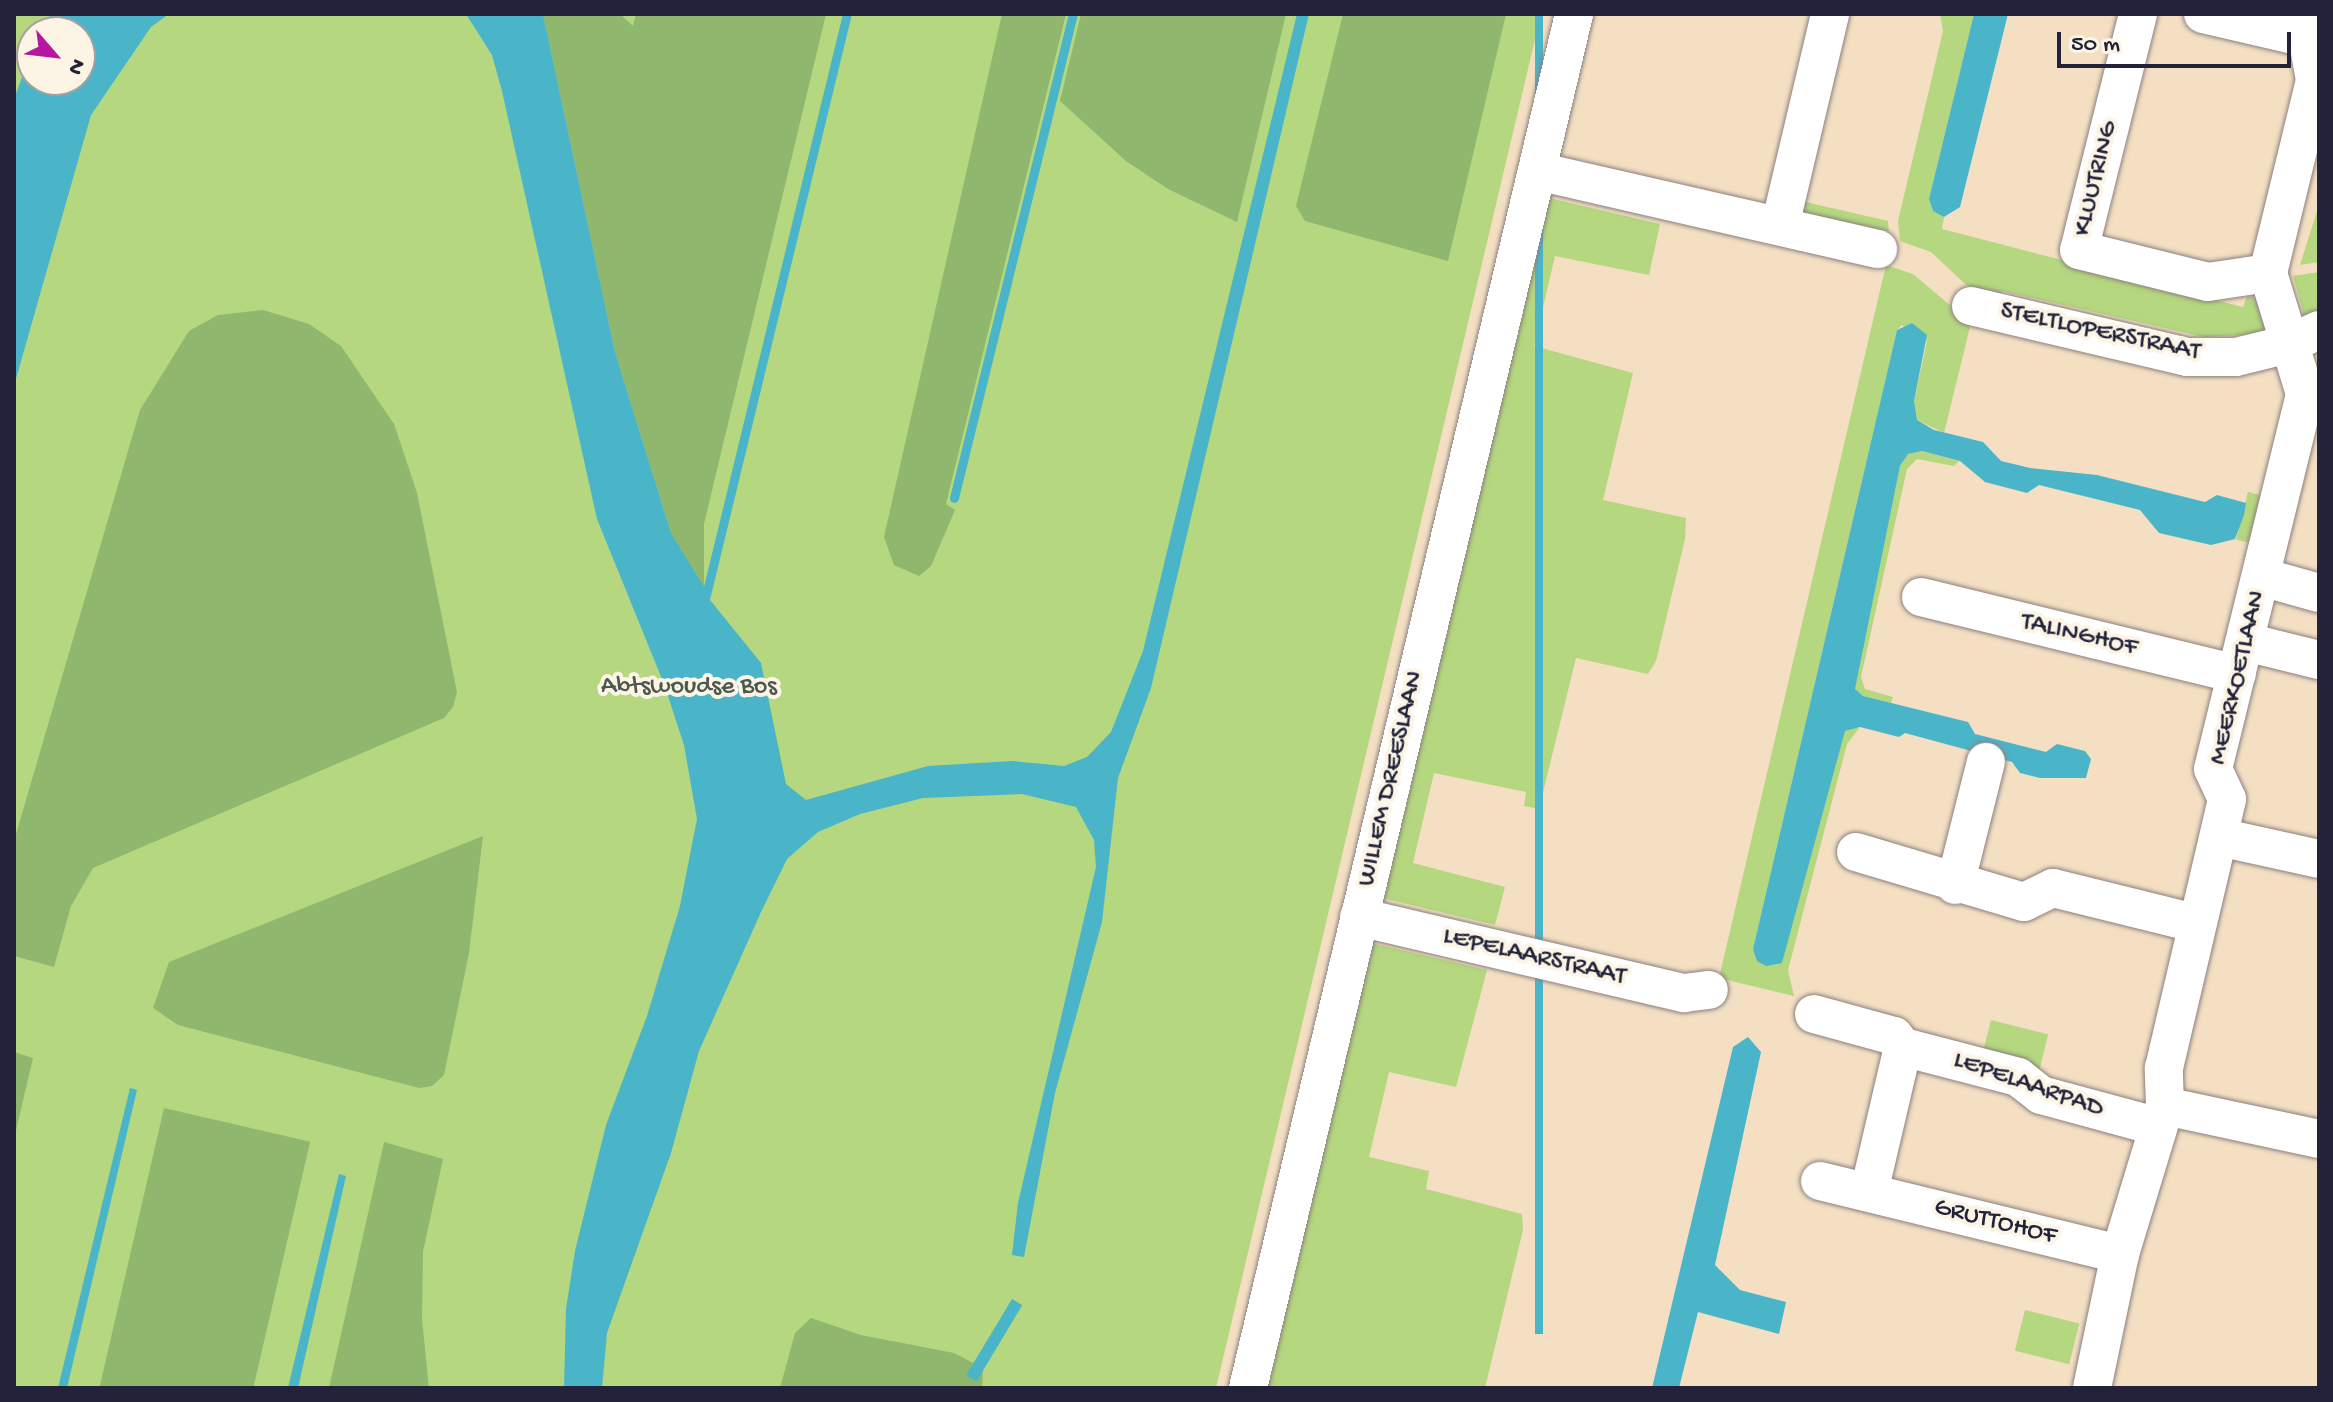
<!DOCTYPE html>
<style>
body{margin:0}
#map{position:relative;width:2333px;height:1402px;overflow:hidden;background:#f4dfc3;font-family:"Gochi Hand",sans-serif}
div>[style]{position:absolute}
.green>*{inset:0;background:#b4d77f;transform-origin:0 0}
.forest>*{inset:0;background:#8fb86e;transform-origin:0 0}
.water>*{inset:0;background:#4ab4c9;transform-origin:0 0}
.stream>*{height:9px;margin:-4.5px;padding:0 4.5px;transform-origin:4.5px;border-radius:4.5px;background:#4ab4c9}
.roads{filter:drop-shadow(0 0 2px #8b807f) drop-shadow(0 0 2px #8b807f)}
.street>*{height:38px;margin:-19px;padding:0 19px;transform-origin:19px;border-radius:19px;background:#fff}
span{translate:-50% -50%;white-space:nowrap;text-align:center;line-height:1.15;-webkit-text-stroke:8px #fcf5e5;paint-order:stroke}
.street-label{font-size:26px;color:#22223b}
.park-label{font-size:26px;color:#4e584f}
.frame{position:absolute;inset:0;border:16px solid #22223b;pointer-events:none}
.north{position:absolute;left:16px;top:16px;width:80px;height:80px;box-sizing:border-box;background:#fcf5e5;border:2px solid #a5a1a1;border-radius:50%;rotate:118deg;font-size:22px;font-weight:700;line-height:32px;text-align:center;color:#22223b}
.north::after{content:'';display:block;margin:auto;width:28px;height:36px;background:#b5179e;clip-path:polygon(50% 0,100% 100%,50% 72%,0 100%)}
.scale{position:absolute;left:2057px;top:32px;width:234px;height:36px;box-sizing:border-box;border:4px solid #22223b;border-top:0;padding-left:10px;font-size:24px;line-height:28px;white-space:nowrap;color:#22223b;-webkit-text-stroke:6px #fcf5e5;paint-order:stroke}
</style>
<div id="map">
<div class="green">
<i style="clip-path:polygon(evenodd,14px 14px,1541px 14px,1216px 1388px,14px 1388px,14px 14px,32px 32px,80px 32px,80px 80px,32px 80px,32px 32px)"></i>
<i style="clip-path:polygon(1940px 14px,1974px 14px,1929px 199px,1933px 211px,1944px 217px,1942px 229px,2243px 307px,2247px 296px,2264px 300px,2279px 330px,2246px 348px,2242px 335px,2204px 337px,2002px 291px,1996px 302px,1979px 297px,1931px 252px,1900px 241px,1898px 221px,1943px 31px)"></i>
<i style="clip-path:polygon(1549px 198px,1660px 224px,1649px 275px,1555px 256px,1534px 346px,1633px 373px,1603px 500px,1686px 518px,1685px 539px,1656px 661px,1648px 674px,1576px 658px,1539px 809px,1524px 806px,1526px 792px,1434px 773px,1413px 863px,1505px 887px,1495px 925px,1382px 898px)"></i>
<i style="clip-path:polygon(1797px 200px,1888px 221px,1889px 236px,1803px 217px)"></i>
<i style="clip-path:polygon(2318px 208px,2319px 262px,2300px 265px)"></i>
<i style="clip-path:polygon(1886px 265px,1913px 274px,1971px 323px,1944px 433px,1917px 420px,1914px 401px,1927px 341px,1902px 325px,1897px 330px,1753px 949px,1782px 963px,1839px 740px,1845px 731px,1860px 727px,1847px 744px,1788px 970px,1794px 996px,1719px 978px)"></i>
<i style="clip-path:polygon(2319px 272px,2319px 320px,2306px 322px,2293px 276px)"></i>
<i style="clip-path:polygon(1922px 451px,1959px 461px,1954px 466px,1917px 459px,1907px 469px,1861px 677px,1865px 689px,1893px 697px,1891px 703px,1863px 696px,1855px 689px,1854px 677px,1900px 466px,1908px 454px)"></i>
<i style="left:2248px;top:492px;width:21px;height:49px;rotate:14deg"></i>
<i style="clip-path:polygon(1371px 943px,1487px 970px,1456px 1087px,1389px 1072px,1369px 1157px,1429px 1171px,1426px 1189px,1522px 1214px,1523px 1230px,1485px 1388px,1265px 1388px)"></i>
<i style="left:1991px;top:1020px;width:59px;height:38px;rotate:14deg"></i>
<i style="left:2025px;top:1310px;width:56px;height:42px;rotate:14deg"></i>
</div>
<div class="forest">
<i style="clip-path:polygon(543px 14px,620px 14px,633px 26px,636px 14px,826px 14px,704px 524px,704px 588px,671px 533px,615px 352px)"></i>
<i style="clip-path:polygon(1002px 14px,1066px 14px,946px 504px,955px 510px,931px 566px,919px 576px,894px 565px,884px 537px)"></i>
<i style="clip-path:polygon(1081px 14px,1286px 14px,1237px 222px,1168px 189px,1126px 161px,1060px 101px)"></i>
<i style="clip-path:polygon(1343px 14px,1506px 14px,1448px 261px,1305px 221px,1296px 206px)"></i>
<i style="clip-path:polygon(263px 310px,309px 324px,341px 346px,394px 424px,417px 493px,457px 692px,453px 707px,444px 718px,93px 868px,71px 906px,54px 967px,14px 956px,14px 841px,140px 410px,189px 331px,218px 315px)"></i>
<i style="clip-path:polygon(483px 836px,469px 953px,444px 1075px,432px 1086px,419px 1088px,178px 1025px,153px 1008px,169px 962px)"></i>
<i style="clip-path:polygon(14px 1052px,33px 1058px,14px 1139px)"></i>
<i style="left:164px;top:1108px;width:150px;height:287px;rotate:13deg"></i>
<i style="clip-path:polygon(384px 1142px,443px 1159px,423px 1252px,422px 1319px,429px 1388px,329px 1388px)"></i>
<i style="clip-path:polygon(811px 1318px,861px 1335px,954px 1353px,983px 1368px,982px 1388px,780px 1388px,795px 1333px)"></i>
</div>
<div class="water">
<i style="clip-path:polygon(51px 14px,169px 14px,151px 27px,91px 115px,14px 386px,14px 99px,32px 50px,32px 80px,80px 80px,80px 32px,41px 32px)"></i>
<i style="clip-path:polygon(466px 14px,543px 14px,615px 352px,671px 533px,704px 587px,843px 14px,852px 14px,710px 600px,761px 663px,786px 784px,806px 800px,928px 766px,1012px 761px,1064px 766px,1087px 757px,1111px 732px,1143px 651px,1297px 14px,1309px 14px,1151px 688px,1118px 778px,1102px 922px,1055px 1093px,1024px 1257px,1012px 1255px,1018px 1203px,1096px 867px,1094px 840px,1076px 807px,1022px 794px,923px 798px,860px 814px,818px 832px,787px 859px,761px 912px,699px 1051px,671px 1153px,607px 1333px,602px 1388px,564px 1388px,566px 1309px,575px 1251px,606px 1125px,647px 1016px,680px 906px,697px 819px,684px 745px,664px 684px,597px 519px,502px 91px,492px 55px)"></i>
<i style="left:1535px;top:14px;width:8px;height:1320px"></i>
<i style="clip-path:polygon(1974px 14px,2008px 14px,1960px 207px,1944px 217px,1933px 211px,1929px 199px)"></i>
<i style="clip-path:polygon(1912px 323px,1927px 335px,1914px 401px,1917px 420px,1934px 430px,1983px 442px,2001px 461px,2030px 468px,2097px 475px,2205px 502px,2217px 495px,2246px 503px,2244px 515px,2235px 539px,2211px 545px,2159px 533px,2140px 510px,2039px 485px,2027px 493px,1985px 482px,1960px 461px,1922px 451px,1908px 454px,1900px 466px,1855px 689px,1863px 696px,1968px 722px,1975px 734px,2046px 752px,2057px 744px,2085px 751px,2091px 759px,2086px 778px,2040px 778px,2020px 773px,2012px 762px,1905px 733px,1899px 737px,1860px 727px,1845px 731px,1782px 963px,1766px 966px,1757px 961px,1753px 949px,1897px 330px)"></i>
<i style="clip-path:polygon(1748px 1037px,1761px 1052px,1715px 1265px,1740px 1290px,1786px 1302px,1779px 1334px,1698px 1312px,1679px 1388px,1652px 1388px,1733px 1047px)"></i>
<i style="clip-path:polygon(130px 1088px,137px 1090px,67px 1388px,58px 1388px)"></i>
<i style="clip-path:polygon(339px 1174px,346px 1176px,298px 1388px,288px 1388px)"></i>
<i style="left:1012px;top:1299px;width:12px;height:89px;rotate:31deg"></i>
</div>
<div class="stream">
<i style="left:954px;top:498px;width:498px;rotate:-76.2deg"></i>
</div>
<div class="roads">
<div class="street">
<i style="left:2138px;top:14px;width:243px;rotate:104deg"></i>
<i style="left:2079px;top:250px;width:133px;rotate:13.9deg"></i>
<i style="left:2208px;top:282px;width:61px;rotate:-8.5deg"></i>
<i style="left:2203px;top:14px;width:106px;rotate:13.1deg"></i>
<i style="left:1537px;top:171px;width:350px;rotate:12.9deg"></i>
<i style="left:1780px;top:226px;width:218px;rotate:-76.7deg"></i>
<i style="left:1971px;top:306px;width:222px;rotate:13.3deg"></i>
<i style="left:2187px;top:357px;width:49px"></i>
<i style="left:2236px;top:357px;width:55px;rotate:-13.8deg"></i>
<i style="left:2289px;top:344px;width:33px;rotate:-25deg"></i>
<i style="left:2262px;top:577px;width:59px;rotate:15.7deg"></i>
<i style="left:1921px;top:597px;width:325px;rotate:13.7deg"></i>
<i style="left:2246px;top:642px;width:75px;rotate:13.9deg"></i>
<i style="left:2219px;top:837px;width:102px;rotate:12.4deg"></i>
<i style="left:1856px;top:852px;width:175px;rotate:16.6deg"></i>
<i style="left:2024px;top:902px;width:32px;rotate:-26deg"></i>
<i style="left:2053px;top:888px;width:149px;rotate:13.9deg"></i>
<i style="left:1955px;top:885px;width:127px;rotate:-75.9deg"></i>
<i style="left:1359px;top:917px;width:334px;rotate:13.2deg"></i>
<i style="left:1684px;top:993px;width:25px;rotate:-7deg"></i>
<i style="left:1814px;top:1014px;width:83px;rotate:15.4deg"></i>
<i style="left:1894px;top:1036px;width:14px;rotate:51deg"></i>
<i style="left:1903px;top:1047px;width:119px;rotate:14.6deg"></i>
<i style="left:2018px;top:1077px;width:29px;rotate:38deg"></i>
<i style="left:2041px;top:1095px;width:118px;rotate:15.2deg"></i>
<i style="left:2165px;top:1106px;width:157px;rotate:12.1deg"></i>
<i style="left:1820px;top:1181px;width:309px;rotate:13.7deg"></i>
<i style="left:1869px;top:1192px;width:149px;rotate:-76.8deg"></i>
<i style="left:1248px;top:1388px;width:1412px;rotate:-76.65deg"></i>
<i style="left:2092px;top:1388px;width:137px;rotate:-78.2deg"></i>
<i style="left:2120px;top:1254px;width:155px;rotate:-73.1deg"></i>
<i style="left:2165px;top:1106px;width:38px;rotate:-92deg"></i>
<i style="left:2164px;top:1068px;width:276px;rotate:-76.8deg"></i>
<i style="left:2227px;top:799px;width:33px;rotate:-115deg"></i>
<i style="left:2213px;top:769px;width:386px;rotate:-76.2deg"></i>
<i style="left:2305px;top:394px;width:127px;rotate:-107deg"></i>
<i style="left:2268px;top:273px;width:199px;rotate:-76.3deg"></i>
<i style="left:2315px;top:80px;width:67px;rotate:-100.3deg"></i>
</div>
</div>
<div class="street-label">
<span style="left:2097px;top:179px;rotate:-76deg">KLUUTRING</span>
<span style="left:2100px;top:333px;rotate:12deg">STELTLOPERSTRAAT</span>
<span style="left:2079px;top:636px;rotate:13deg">TALINGHOF</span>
<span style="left:2239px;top:678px;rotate:-77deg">MEERKOETLAAN</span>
<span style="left:1392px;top:779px;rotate:-77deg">WILLEM DREESLAAN</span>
<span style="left:1534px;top:958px;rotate:13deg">LEPELAARSTRAAT</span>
<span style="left:2028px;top:1086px;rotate:19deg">LEPELAARPAD</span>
<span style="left:1995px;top:1223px;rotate:14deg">GRUTTOHOF</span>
</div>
<div class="park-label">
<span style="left:689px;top:688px">Abtswoudse Bos</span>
</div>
<div class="frame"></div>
<div class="north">N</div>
<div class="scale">50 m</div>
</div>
